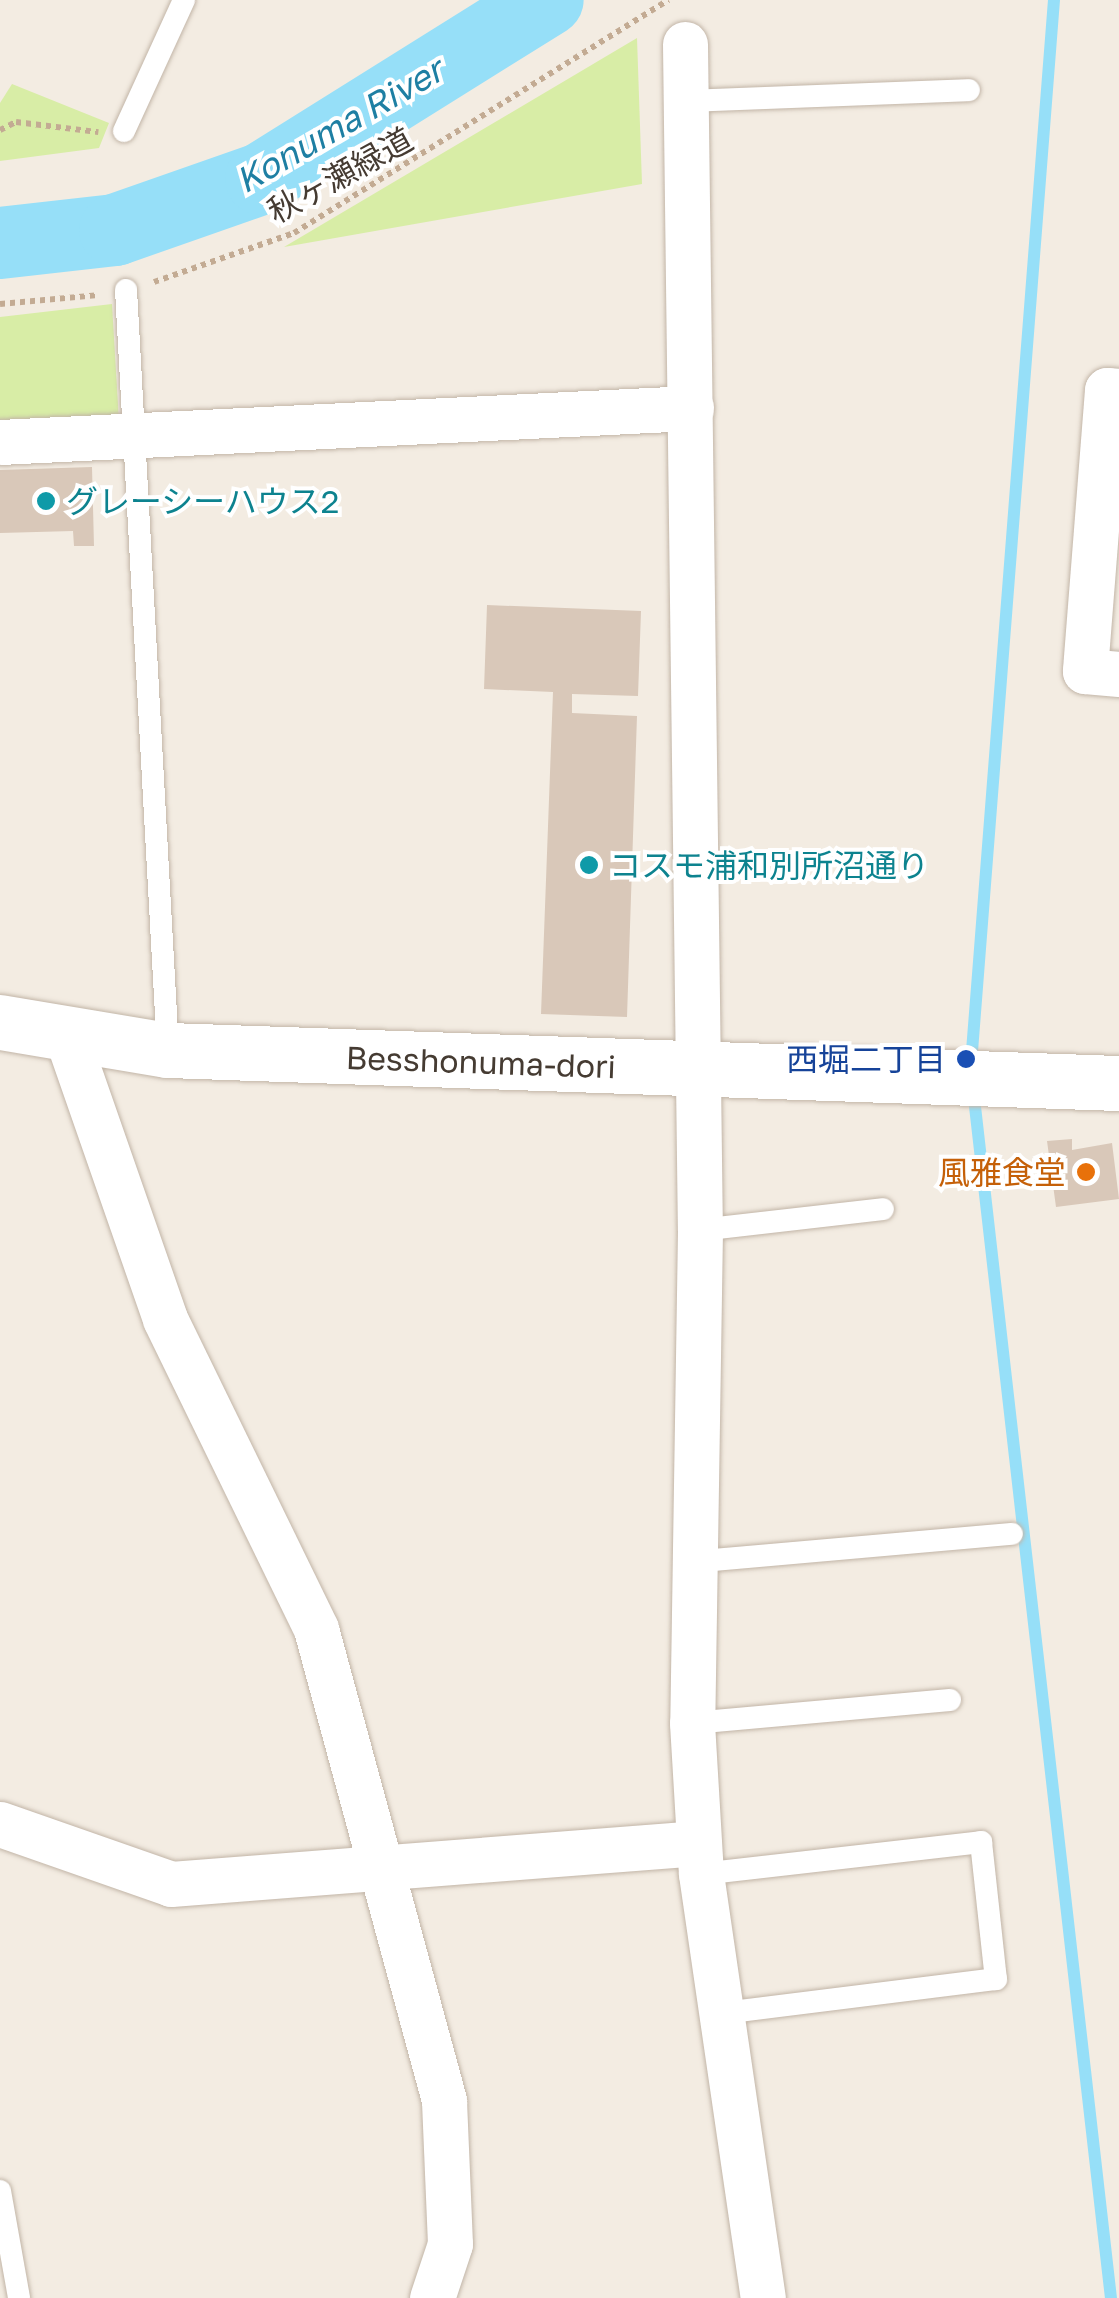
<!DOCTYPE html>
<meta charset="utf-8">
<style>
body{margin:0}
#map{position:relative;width:1119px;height:2298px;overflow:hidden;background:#f3ece2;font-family:"Golos Text","Noto Sans JP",sans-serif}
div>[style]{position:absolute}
.green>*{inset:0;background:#d8eda6}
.stream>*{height:12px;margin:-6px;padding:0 6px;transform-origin:6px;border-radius:6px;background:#96dff8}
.river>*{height:72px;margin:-36px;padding:0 36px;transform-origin:36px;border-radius:36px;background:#96dff8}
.building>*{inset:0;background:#d9c8b9}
.path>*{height:6px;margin-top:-3px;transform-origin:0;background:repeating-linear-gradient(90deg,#c3ab93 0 5px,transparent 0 10px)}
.roads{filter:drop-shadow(0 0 2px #c2b5a7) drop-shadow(0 0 2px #c2b5a7)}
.service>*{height:22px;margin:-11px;padding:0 11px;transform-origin:11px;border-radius:11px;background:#fff}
.minor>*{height:45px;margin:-22.5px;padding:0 22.5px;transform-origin:22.5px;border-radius:22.5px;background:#fff}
.tertiary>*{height:55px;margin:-27.5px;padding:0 27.5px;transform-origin:27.5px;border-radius:27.5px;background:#fff}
.dots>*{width:28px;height:28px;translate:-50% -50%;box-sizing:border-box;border:5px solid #fff;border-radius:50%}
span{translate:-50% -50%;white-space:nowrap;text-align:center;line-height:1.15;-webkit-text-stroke:8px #fff;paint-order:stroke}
.street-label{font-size:32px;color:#453b32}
.culture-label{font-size:32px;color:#0d838f}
.left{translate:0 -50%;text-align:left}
.transit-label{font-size:32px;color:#164399}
.right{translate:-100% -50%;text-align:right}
.food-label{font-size:32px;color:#c56008}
.water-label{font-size:35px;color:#1e7fa3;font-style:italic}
</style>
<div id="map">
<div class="green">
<i style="clip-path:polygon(637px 38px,642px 184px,284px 247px)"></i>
<i style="clip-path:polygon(12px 84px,109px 123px,99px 148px,0 161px,0 103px)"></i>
<i style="clip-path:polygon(112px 304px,119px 421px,0 436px,0 317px)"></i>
</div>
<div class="stream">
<i style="left:971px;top:1064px;width:1067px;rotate:-85.54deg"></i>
<i style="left:973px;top:1089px;width:1217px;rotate:83.49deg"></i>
</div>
<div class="river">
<i style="left:0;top:243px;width:116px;rotate:-6.4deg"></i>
<i style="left:115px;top:230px;width:155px;rotate:-19.3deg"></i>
<i style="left:261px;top:179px;width:338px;rotate:-32deg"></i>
</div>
<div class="building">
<i style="clip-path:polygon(92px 467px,94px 546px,74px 546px,73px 531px,0 533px,0 470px)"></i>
<i style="clip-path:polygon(487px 605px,641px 611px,638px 696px,572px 694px,572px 713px,637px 716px,627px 1017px,541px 1014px,553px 692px,484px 689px)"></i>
<i style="clip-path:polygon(1072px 1139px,1072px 1150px,1112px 1143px,1119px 1199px,1056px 1207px,1047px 1141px)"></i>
</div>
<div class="path">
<i style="left:0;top:130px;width:18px;rotate:-27deg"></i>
<i style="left:16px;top:122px;width:83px;rotate:7deg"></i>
<i style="left:154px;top:282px;width:148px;rotate:-19.3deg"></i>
<i style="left:294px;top:233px;width:441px;rotate:-31.9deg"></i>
<i style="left:0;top:304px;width:98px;rotate:-5.2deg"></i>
</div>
<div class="roads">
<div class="service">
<i style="left:685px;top:101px;width:284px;rotate:-2.2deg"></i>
<i style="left:124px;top:131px;width:144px;rotate:-65.4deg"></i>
<i style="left:126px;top:290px;width:761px;rotate:86.84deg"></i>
<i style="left:700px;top:1230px;width:184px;rotate:-6.5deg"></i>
<i style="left:690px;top:1562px;width:323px;rotate:-5deg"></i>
<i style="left:692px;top:1723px;width:259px;rotate:-5.1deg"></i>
<i style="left:701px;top:1874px;width:282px;rotate:-6.5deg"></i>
<i style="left:981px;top:1842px;width:138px;rotate:83.8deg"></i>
<i style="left:996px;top:1979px;width:275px;rotate:172.9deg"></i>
<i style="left:0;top:2191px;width:109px;rotate:79.9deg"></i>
</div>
<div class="minor">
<i style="left:685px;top:44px;width:1186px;rotate:89.28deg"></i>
<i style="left:700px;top:1230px;width:493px;rotate:90.9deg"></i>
<i style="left:692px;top:1723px;width:151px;rotate:86.6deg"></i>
<i style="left:701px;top:1874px;width:429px;rotate:81.7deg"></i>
<i style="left:1119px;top:391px;width:12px;rotate:-175deg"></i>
<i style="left:1107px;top:390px;width:282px;rotate:94.5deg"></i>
<i style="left:1085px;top:671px;width:34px;rotate:5deg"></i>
<i style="left:0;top:442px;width:692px;rotate:-2.82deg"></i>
<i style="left:68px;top:1040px;width:295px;rotate:70.8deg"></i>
<i style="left:165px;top:1319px;width:345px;rotate:64deg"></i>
<i style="left:316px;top:1629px;width:489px;rotate:74.8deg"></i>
<i style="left:444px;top:2101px;width:143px;rotate:87.6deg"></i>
<i style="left:450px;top:2244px;width:57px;rotate:108.4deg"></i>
<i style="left:0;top:1824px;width:181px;rotate:19.3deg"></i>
<i style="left:171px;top:1884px;width:529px;rotate:-4.45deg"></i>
</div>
<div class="tertiary">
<i style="left:0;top:1022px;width:170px;rotate:9.5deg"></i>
<i style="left:168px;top:1050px;width:952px;rotate:1.99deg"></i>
</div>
</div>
<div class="dots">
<i style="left:46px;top:501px;background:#0f9aa8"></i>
<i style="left:589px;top:865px;background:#0f9aa8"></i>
<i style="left:966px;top:1059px;background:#1a4fb4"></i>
<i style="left:1086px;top:1172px;background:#e8710a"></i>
</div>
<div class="street-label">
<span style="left:340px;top:175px;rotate:-29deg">秋ヶ瀬緑道</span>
<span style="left:481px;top:1062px;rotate:2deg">Besshonuma-dori</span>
</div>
<div class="culture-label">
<span class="left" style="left:66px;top:501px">グレーシーハウス2</span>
<span class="left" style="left:609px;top:865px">コスモ浦和別所沼通り</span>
</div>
<div class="transit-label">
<span class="right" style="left:946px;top:1059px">西堀二丁目</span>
</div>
<div class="food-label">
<span class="right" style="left:1066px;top:1172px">風雅食堂</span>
</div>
<div class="water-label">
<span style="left:339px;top:125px;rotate:-30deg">Konuma River</span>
</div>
</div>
